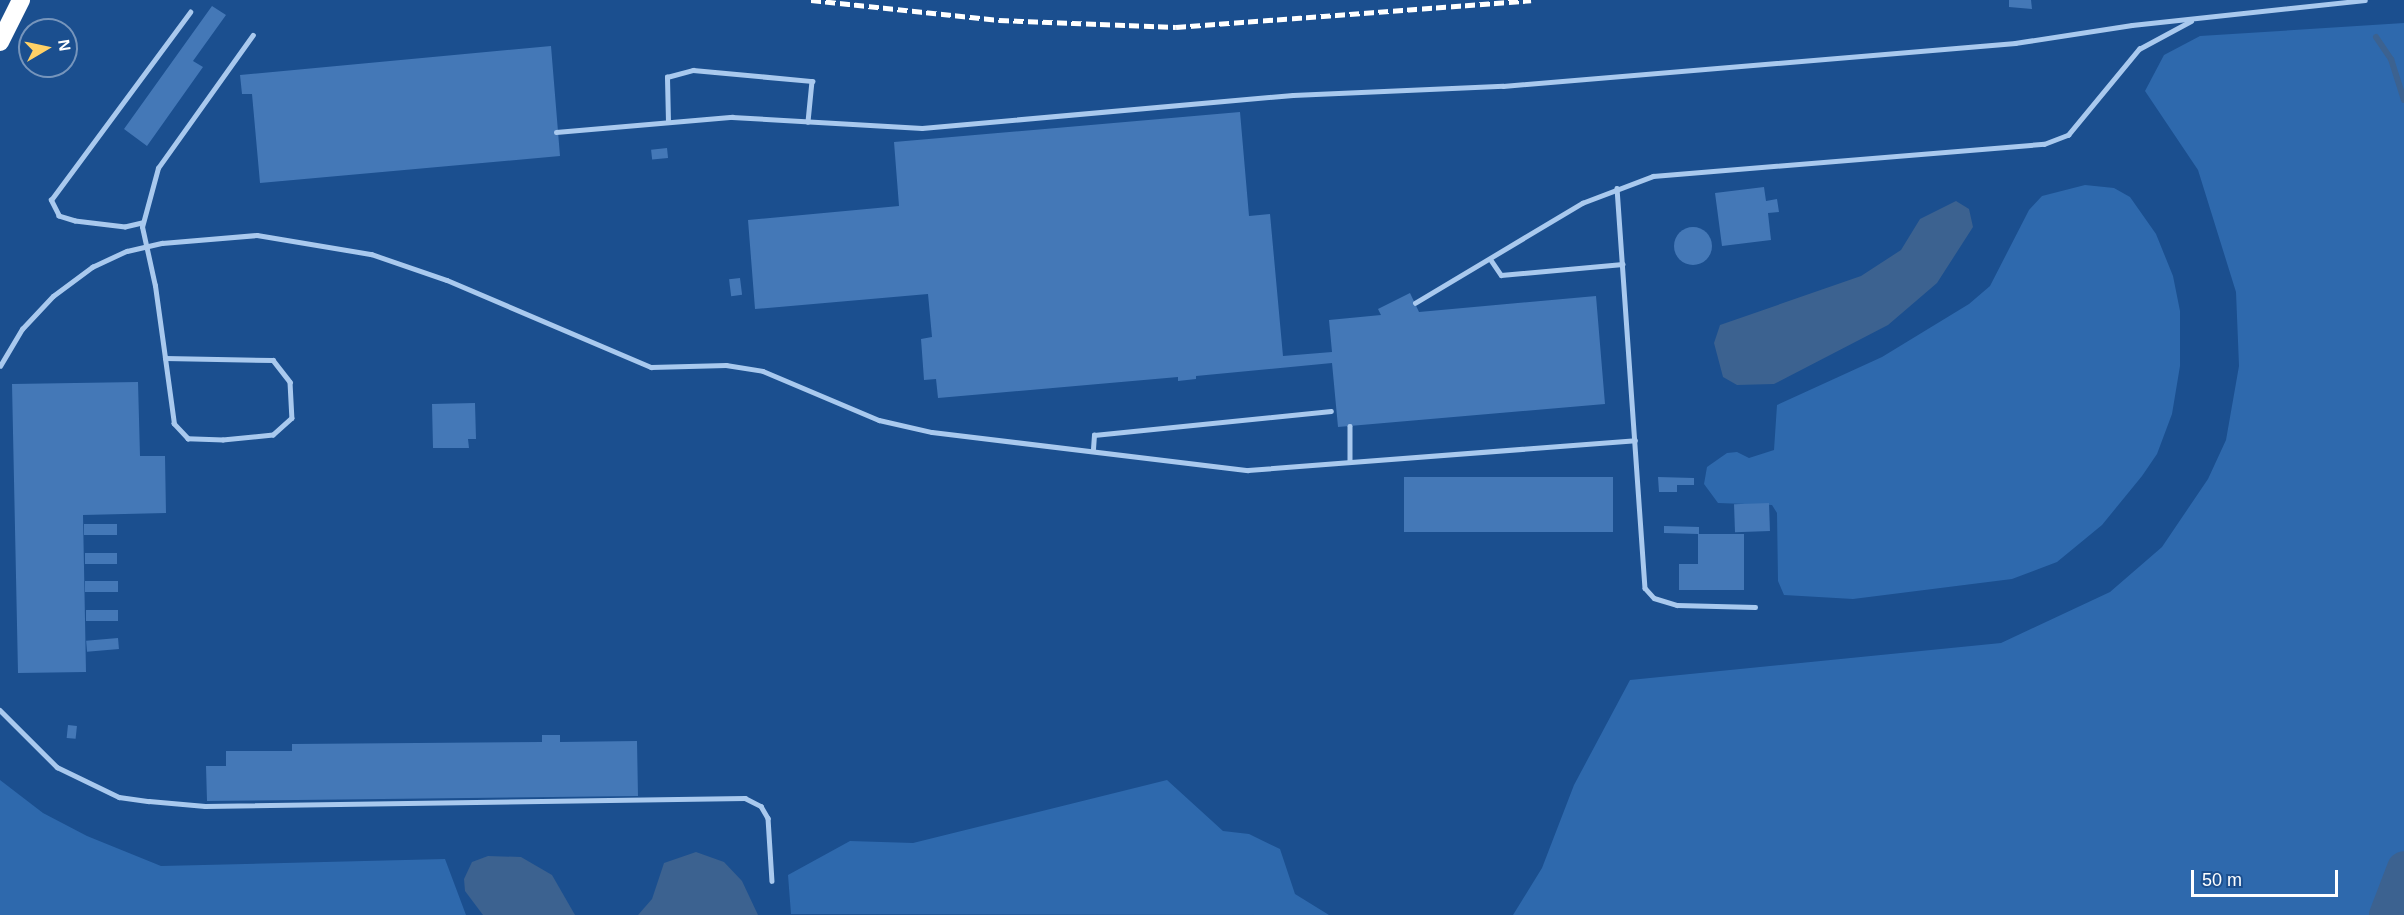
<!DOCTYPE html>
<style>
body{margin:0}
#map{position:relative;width:2404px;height:915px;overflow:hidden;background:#1b4f8f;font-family:Arial,sans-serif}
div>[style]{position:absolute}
.green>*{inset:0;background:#2e69ad}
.water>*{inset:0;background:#3c6290}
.stream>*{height:6px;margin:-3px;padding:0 3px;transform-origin:3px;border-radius:3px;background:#3c6290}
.river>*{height:34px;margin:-17px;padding:0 17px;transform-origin:17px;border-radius:17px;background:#3c6290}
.building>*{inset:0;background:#4478b7;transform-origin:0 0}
.round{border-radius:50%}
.lane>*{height:4.5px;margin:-2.25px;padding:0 2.25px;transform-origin:2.25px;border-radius:2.25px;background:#a9c9ee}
.highway>*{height:18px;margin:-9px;padding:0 9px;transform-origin:9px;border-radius:9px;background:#fff}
.rail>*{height:4.5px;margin-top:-2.25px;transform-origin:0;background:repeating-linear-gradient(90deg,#fff 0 10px,transparent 0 14.5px)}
span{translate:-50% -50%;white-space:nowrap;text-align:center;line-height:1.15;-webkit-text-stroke:4.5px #1b4f8f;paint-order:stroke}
.north{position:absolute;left:18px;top:18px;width:60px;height:60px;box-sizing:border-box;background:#1b4f8f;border:2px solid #7695bc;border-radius:50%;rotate:81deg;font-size:16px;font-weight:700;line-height:24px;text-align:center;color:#fff}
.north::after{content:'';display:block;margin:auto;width:21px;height:27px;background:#ffd166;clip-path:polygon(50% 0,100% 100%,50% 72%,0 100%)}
.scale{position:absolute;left:2191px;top:870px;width:147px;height:27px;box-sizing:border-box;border:3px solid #fff;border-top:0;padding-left:8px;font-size:18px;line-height:21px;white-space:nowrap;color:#fff;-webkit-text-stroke:4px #1b4f8f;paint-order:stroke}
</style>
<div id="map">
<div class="green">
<i style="clip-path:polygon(2404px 23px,2404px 915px,1513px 915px,1542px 868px,1574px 785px,1630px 680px,2001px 643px,2110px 592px,2162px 547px,2208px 479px,2226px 440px,2239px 366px,2236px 292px,2198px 170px,2145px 91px,2164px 55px,2200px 36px)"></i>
<i style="clip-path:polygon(2085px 185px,2114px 188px,2130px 197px,2156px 234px,2173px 276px,2180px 311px,2180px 366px,2172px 414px,2157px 454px,2142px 476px,2102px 525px,2057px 562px,2012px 579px,1853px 599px,1784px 595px,1778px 581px,1777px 513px,1772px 505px,1718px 503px,1704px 484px,1707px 467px,1727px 453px,1737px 452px,1749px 458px,1774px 450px,1777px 405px,1882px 357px,1969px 304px,1990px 286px,2029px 210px,2042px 196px)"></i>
<i style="clip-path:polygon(0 780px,43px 813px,87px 836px,161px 866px,445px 859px,466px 915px,0 915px)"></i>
<i style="clip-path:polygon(1167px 780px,1223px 831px,1249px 834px,1280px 849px,1295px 894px,1329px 915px,791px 914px,788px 875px,850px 841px,913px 843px)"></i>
</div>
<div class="water">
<i style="clip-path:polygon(1956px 201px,1969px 209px,1973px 227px,1937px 283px,1888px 325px,1774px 384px,1737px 385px,1723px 377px,1714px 343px,1720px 325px,1861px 276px,1901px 250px,1920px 219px)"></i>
<i style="clip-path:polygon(696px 852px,724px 862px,742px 881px,758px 915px,638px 915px,652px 899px,664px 863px)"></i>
<i style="clip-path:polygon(488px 856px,521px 857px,552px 875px,575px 915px,483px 915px,465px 891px,464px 879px,472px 862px)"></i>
</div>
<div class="stream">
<i style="left:2376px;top:37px;width:27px;rotate:56deg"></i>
<i style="left:2391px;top:59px;width:43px;rotate:72.4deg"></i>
</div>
<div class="river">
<i style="left:2386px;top:915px;width:50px;rotate:-69deg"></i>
</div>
<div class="building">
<i style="clip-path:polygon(2009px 0,2031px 0,2032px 9px,2009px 7px)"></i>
<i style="clip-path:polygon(212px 6px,226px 15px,193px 61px,203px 67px,147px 146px,124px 129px)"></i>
<i style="clip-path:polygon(551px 46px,560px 156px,260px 183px,252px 94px,242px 94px,240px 75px)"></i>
<i style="clip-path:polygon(1240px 112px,1249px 216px,1270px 214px,1283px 356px,1332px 352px,1329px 320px,1381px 315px,1378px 309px,1410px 293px,1419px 312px,1596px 296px,1605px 404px,1338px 427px,1332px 363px,1196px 376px,1196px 379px,1178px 381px,1178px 377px,938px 398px,936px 379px,924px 380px,921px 339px,932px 337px,928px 294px,755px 309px,748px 220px,899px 206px,894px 142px)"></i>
<i style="left:667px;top:148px;width:10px;height:16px;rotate:84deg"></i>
<i style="clip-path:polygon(1764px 187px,1766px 201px,1777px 199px,1779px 212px,1768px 213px,1771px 240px,1722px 246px,1715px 193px)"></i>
<i class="round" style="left:1674px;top:227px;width:38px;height:38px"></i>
<i style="left:740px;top:278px;width:17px;height:11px;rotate:83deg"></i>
<i style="clip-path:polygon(138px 382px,140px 456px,165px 456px,166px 513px,83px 515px,86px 672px,18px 673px,12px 384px)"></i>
<i style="clip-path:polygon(475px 403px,476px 439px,468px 439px,469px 448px,433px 448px,432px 404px)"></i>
<i style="left:1613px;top:477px;width:55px;height:209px;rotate:90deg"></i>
<i style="clip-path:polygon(1658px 477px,1694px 478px,1694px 485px,1677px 485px,1677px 492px,1659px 492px)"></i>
<i style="left:1769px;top:503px;width:28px;height:35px;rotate:88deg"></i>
<i style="left:117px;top:524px;width:11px;height:33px;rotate:90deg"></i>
<i style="clip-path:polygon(1664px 526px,1699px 527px,1699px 534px,1744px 534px,1744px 590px,1679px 590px,1679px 564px,1698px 564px,1698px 534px,1664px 533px)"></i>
<i style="left:85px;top:553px;width:32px;height:11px"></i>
<i style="left:85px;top:581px;width:33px;height:11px"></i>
<i style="left:86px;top:610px;width:32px;height:11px"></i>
<i style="left:118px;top:638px;width:11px;height:32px;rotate:85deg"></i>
<i style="left:68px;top:725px;width:9px;height:13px;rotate:6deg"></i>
<i style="clip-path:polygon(542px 735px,560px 735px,560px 742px,637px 741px,638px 796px,207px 801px,206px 766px,226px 766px,226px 751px,292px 751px,292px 744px,542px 742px)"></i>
</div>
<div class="lane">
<i style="left:668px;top:122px;width:45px;rotate:-91.3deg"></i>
<i style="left:667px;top:77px;width:27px;rotate:-15deg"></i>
<i style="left:693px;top:70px;width:120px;rotate:5.3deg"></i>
<i style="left:812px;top:81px;width:41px;rotate:95.6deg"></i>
<i style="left:556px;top:132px;width:177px;rotate:-4.9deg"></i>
<i style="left:732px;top:117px;width:190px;rotate:3.3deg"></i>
<i style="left:922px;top:128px;width:372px;rotate:-5.1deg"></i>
<i style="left:1293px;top:95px;width:210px;rotate:-2.5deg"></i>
<i style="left:1503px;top:86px;width:514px;rotate:-4.8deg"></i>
<i style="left:2015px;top:43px;width:118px;rotate:-8.7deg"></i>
<i style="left:2132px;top:25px;width:234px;rotate:-6.1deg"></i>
<i style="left:1617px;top:188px;width:401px;rotate:86deg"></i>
<i style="left:1645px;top:588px;width:13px;rotate:48deg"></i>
<i style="left:1654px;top:598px;width:24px;rotate:17deg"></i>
<i style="left:1677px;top:605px;width:78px;rotate:1.5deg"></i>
<i style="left:142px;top:223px;width:17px;rotate:167deg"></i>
<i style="left:125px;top:227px;width:50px;rotate:-173.2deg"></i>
<i style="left:75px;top:221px;width:17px;rotate:-163deg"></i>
<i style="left:59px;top:216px;width:18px;rotate:-117deg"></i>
<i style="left:51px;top:200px;width:234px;rotate:-53.5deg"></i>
<i style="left:1491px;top:260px;width:18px;rotate:56deg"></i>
<i style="left:1501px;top:275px;width:122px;rotate:-5.2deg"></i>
<i style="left:1415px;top:303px;width:195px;rotate:-30.9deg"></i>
<i style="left:1582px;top:203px;width:76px;rotate:-20.8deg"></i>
<i style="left:1653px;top:176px;width:392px;rotate:-4.7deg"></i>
<i style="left:2044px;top:144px;width:26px;rotate:-21deg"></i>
<i style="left:2068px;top:135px;width:112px;rotate:-50.5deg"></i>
<i style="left:2139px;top:49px;width:59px;rotate:-28.3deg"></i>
<i style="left:165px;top:358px;width:108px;rotate:1.1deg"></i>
<i style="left:273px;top:360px;width:28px;rotate:52deg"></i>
<i style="left:290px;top:382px;width:36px;rotate:87deg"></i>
<i style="left:292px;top:418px;width:25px;rotate:138deg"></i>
<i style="left:273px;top:435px;width:50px;rotate:174.3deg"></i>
<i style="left:223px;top:440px;width:35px;rotate:-178deg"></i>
<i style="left:188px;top:439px;width:21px;rotate:-133deg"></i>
<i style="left:174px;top:424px;width:67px;rotate:-97.8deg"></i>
<i style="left:165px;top:358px;width:73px;rotate:-97.9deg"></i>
<i style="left:155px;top:286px;width:60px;rotate:-102.4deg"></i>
<i style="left:142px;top:227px;width:61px;rotate:-74.8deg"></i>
<i style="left:158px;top:168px;width:163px;rotate:-54.5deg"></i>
<i style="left:0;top:366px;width:43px;rotate:-59.3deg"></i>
<i style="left:22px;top:329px;width:45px;rotate:-46.8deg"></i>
<i style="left:53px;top:296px;width:49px;rotate:-36.6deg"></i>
<i style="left:92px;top:267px;width:38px;rotate:-25deg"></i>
<i style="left:127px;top:251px;width:36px;rotate:-13deg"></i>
<i style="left:162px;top:243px;width:95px;rotate:-4.8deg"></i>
<i style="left:257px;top:235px;width:116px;rotate:9.5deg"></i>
<i style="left:371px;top:254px;width:80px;rotate:18.9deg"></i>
<i style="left:447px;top:280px;width:222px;rotate:23.1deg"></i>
<i style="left:651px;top:367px;width:75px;rotate:-1.5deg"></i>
<i style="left:726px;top:365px;width:37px;rotate:9deg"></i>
<i style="left:763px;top:371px;width:126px;rotate:22.9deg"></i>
<i style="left:879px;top:420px;width:54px;rotate:12.8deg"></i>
<i style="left:932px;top:432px;width:318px;rotate:6.9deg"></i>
<i style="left:1248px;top:470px;width:388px;rotate:-4.4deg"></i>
<i style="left:1350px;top:426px;width:36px;rotate:90deg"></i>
<i style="left:1093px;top:449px;width:14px;rotate:-86deg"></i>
<i style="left:1094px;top:435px;width:238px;rotate:-5.8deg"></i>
<i style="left:0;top:710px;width:81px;rotate:45deg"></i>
<i style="left:57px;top:767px;width:69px;rotate:25.8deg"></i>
<i style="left:119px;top:797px;width:30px;rotate:8deg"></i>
<i style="left:149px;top:801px;width:56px;rotate:5.1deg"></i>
<i style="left:205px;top:806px;width:540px;rotate:-0.85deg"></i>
<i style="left:745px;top:798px;width:18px;rotate:27deg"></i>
<i style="left:761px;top:806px;width:14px;rotate:60deg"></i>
<i style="left:768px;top:818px;width:63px;rotate:86.4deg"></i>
</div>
<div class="highway">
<i style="left:0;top:42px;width:47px;rotate:-63.4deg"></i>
</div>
<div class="rail">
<i style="left:811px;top:0;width:189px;rotate:6.1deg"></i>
<i style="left:999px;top:20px;width:177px;rotate:2.3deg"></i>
<i style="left:1176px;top:27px;width:356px;rotate:-4.3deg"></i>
</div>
<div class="north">N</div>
<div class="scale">50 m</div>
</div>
